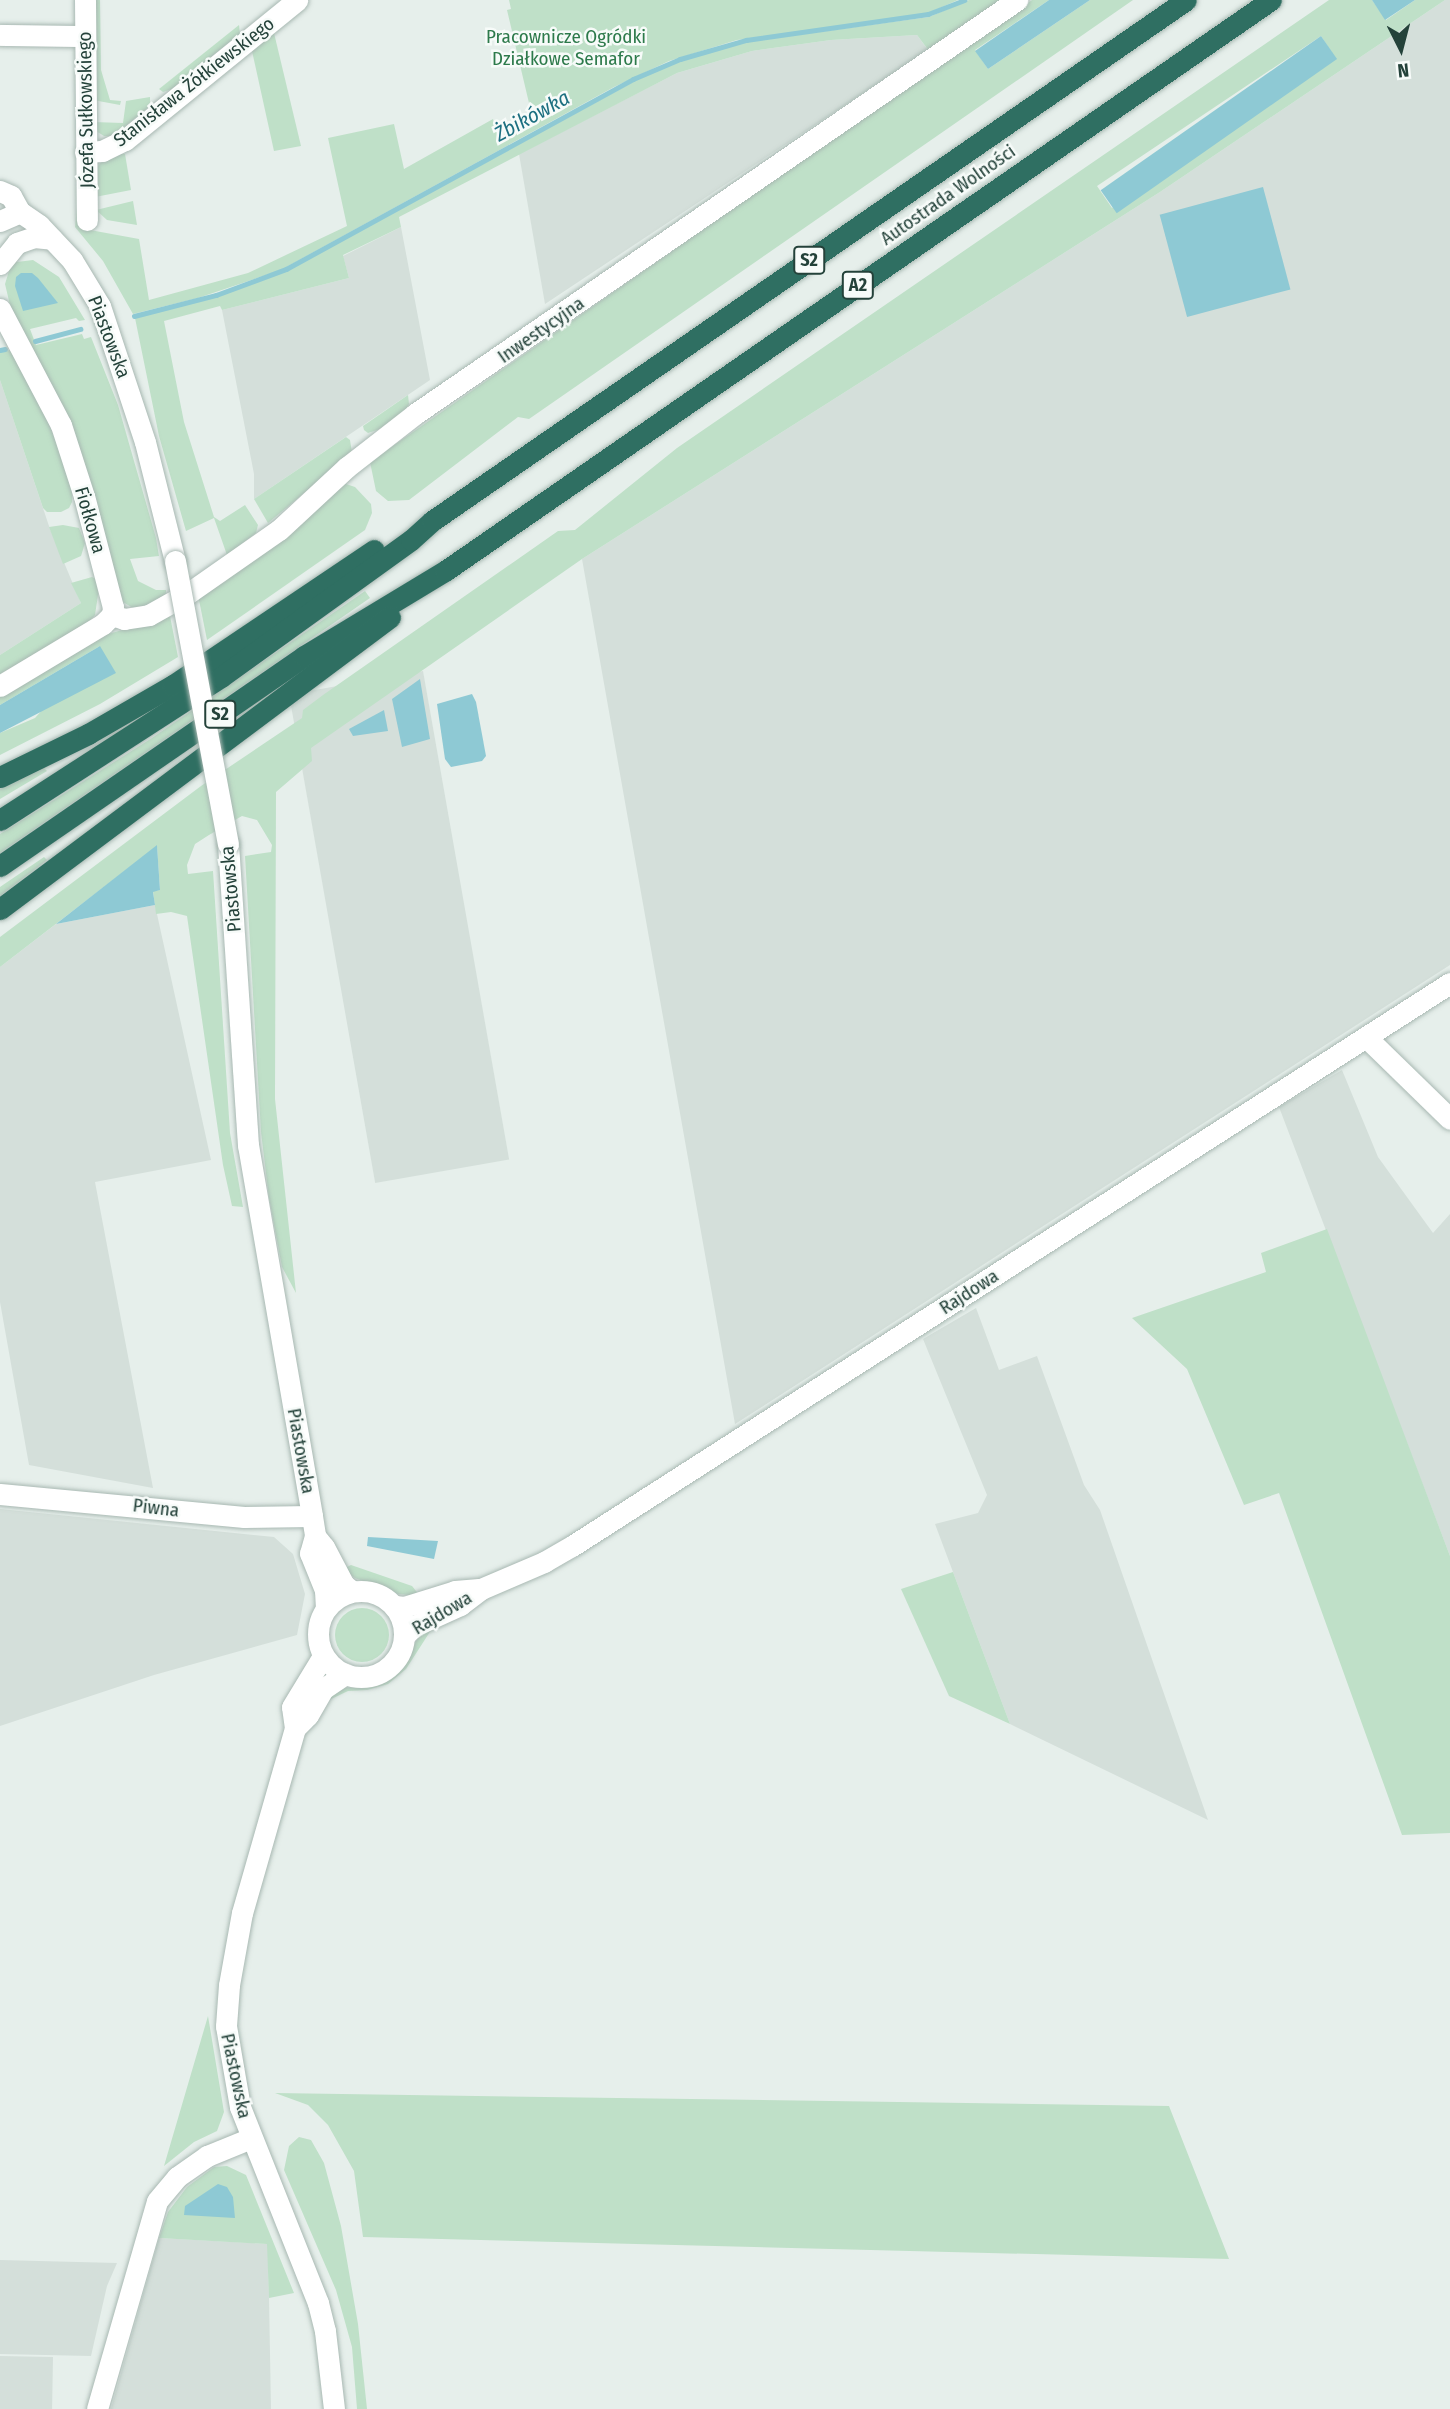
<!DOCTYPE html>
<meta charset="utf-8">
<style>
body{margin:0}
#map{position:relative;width:1450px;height:2409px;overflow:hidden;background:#e6efeb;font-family:"Fira Sans Condensed",sans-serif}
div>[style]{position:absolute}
.built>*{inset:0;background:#d4dfda;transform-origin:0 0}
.green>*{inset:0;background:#bfe0c8}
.round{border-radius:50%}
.water>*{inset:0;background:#8ec9d4;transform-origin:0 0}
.stream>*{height:5px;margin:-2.5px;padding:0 2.5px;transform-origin:2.5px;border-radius:2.5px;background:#8ec9d4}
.roads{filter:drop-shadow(0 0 2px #a8b8b2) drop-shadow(0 0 2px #a8b8b2)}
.minor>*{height:21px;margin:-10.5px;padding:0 10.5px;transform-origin:10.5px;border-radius:10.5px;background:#fff}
.minor>.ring{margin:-10.5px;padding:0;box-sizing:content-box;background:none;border:21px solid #fff;border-radius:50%}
.highway>*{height:21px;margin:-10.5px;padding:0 10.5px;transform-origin:10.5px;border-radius:10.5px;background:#2f6f62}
.bridges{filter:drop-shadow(0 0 2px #a8b8b2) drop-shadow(0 0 2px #a8b8b2)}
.minor-bridge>*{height:21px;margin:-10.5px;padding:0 10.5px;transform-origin:10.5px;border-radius:10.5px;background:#fff}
span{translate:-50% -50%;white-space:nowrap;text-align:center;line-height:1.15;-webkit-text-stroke:5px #f7fbf9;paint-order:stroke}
.shield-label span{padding:2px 5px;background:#f7fbf9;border:2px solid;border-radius:5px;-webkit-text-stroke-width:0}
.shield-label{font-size:18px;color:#24423a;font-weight:700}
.park-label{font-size:19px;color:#2d7a4b}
.street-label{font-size:19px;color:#24423a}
.water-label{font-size:21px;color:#1c6f80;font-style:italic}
.north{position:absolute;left:1366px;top:14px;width:70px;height:70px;-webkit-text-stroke:5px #f7fbf9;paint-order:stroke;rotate:174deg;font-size:19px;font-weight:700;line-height:28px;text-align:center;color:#24423a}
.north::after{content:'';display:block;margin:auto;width:24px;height:32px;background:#24423a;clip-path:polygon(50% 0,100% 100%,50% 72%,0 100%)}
</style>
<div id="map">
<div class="built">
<i style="clip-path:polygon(1445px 0,1450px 0,1450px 965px,735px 1424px,582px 559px,1160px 192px)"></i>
<i style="clip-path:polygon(917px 35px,928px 50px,545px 304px,519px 154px,677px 73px,752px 51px,831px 40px)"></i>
<i style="clip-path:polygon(401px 227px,430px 380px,254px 499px,254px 474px,222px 310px,349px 278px,343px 256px)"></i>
<i style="clip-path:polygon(0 380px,50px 529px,81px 603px,0 655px)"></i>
<i style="left:423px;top:671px;width:496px;height:136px;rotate:80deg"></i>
<i style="clip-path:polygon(155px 905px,211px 1160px,95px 1182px,153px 1488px,29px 1465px,0 1302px,0 967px,56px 924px)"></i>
<i style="clip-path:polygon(1342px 1070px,1378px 1157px,1433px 1233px,1450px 1214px,1450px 1556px,1279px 1107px)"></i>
<i style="clip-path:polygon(976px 1308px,999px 1370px,1037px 1356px,1084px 1485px,1100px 1510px,1208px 1820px,1010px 1724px,935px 1524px,978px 1513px,987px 1495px,923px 1339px)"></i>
<i style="clip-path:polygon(0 1509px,274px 1537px,293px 1554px,305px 1594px,297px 1635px,154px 1675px,0 1726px)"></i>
<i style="clip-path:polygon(159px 2238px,268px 2244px,271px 2409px,111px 2409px)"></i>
<i style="clip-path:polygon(0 2260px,117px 2263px,107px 2286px,91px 2356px,0 2354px)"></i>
<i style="left:0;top:2356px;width:53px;height:53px;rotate:1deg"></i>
</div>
<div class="green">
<i style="clip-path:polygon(92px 0,100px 0,101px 70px,110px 100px,121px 101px,120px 105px,93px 100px)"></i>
<i style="clip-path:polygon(509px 0,958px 0,926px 14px,737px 40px,669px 61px,614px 87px,281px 270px,198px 298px,133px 314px,103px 261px,75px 227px,78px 196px,79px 228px,139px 239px,149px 300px,248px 273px,347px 226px,328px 138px,394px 124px,404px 169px,493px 119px,498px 138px,533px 120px,507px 10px,511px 9px)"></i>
<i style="clip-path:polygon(969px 0,1001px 0,929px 51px,917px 35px,831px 40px,752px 51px,677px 73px,399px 217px,401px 227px,343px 255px,349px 278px,222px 310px,220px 306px,164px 321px,184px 422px,214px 517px,220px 521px,245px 505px,258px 525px,256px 533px,227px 555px,214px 518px,186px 531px,159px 436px,135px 318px,215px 297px,296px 266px,644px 76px,690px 57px,739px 43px,929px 17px)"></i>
<i style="clip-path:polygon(1032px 0,1049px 0,975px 50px,988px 69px,1090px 0,1133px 0,529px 419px,518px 417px,409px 500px,388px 501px,376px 491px,370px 462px)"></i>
<i style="clip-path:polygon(evenodd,1329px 0,1372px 0,1386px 20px,1415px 0,1445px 0,1160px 192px,582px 559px,311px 748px,312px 761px,276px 792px,275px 1099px,296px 1293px,282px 1267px,269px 1198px,261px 1132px,245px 856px,271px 852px,272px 845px,257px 820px,242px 816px,209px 835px,195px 844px,187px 865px,188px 874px,213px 871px,230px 1133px,243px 1207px,232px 1206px,223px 1165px,187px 916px,171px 912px,156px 914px,153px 891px,160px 890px,157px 846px,0 967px,0 937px,201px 786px,302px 718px,303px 710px,323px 695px,558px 531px,575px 530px,677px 448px,1329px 0,1321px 36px,1336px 59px,1112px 208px,1097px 186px,1321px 36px)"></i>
<i style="clip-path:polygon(239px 25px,240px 34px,172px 89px,163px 92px,159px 89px)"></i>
<i style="clip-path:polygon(274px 33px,301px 146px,274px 151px,252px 51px)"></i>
<i style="clip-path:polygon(150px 97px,150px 106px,113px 136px,104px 136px,96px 131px,93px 122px,123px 123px,126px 101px)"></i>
<i style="clip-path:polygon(115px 154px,125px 154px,131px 190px,95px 197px,94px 172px,101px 162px)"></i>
<i style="clip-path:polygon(133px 201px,137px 225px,107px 220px,96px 210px)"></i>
<i style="clip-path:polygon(13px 258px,17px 262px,33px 260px,59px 277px,85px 320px,79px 321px,76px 318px,30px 329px,36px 345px,82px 334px,84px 339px,91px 337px,118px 405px,156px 538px,159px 556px,130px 559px,138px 581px,156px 590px,166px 590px,166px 594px,151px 606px,133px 608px,123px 602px,10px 305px,5px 284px)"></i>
<i style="clip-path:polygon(10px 350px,40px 401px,72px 483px,72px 502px,69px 508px,61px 512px,47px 512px,43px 508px,0 380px,0 352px)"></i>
<i style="clip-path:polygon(408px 395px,409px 404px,404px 413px,380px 429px,368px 433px,364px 430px,363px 426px)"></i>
<i style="clip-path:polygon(346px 437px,350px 440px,352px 453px,268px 523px,254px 499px)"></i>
<i style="clip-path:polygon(343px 483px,355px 487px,371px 504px,372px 513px,365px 530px,207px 640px,198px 595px)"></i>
<i style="clip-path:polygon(63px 525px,79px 528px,85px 543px,81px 556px,63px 564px,49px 527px)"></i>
<i style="clip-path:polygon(92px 577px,97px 580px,99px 588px,95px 615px,87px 624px,0 674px,0 655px,81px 603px,71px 583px)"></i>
<i style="clip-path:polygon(365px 591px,370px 598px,0 853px,0 834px,152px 738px)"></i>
<i style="clip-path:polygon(170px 616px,178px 657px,100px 704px,0 755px,0 733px,35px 718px,100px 646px,0 705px,0 693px,98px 637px)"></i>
<i style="clip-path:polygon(44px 768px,47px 771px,0 799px,0 789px)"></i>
<i style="clip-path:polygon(44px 857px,47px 860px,0 896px,0 887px)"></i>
<i style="clip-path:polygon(1327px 1229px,1450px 1556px,1450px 1833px,1402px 1835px,1279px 1493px,1244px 1505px,1187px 1369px,1132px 1318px,1266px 1272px,1261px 1253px)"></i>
<i style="clip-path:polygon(351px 1565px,412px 1586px,420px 1596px,398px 1594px,355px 1578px,343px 1569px)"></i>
<i style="clip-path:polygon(953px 1572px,1010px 1724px,949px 1696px,901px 1589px)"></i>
<i class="round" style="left:335px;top:1608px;width:54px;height:54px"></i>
<i style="clip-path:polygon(433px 1627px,406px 1669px,388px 1684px,367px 1690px,348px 1691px,327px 1701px,328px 1696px,343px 1688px,375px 1686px,394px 1677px,406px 1663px,417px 1639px,425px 1630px)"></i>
<i style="clip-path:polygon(208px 2016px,224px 2112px,217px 2131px,194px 2142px,164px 2166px)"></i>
<i style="clip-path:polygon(275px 2093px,1169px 2106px,1229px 2259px,363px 2237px,354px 2171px,328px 2125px,308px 2105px)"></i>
<i style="clip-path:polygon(299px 2137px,311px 2140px,324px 2163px,341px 2226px,358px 2324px,367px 2409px,357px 2409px,352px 2347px,336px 2290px,284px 2170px,289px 2146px)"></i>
<i style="clip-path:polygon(227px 2166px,246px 2175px,294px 2293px,269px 2298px,267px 2244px,159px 2238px,168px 2212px,187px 2187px,214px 2167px)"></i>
</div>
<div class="water">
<i style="clip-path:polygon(1049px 0,1090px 0,988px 69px,975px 51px)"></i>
<i style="clip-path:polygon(1372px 0,1415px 0,1385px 20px)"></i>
<i style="left:1321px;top:36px;width:28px;height:269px;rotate:55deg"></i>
<i style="left:1263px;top:187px;width:106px;height:107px;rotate:75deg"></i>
<i style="clip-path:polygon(21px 273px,32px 273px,38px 278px,58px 303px,23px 311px,15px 286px,16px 277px)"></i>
<i style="clip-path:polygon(100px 646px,116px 673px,0 733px,0 705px)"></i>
<i style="clip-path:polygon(420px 679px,430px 739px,402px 747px,392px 699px)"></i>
<i style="clip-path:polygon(472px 694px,476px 702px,486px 756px,482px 761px,451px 767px,445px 759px,437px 704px)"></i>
<i style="clip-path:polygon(384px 710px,388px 731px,353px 736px,349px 729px)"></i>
<i style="clip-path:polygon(157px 845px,160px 890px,153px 892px,155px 905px,56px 924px)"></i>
<i style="clip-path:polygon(368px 1537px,438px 1541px,434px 1559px,367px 1546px)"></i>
<i style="clip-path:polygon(218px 2184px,227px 2187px,233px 2197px,235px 2218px,184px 2215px,185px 2206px)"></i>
</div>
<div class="stream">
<i style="left:134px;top:316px;width:85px;rotate:-14.4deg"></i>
<i style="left:216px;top:295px;width:75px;rotate:-20.4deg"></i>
<i style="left:286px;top:269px;width:396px;rotate:-28.7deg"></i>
<i style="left:633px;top:79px;width:51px;rotate:-23.1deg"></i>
<i style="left:680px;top:59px;width:69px;rotate:-16.1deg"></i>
<i style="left:746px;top:40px;width:184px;rotate:-8.1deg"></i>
<i style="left:928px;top:14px;width:39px;rotate:-21deg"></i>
<i style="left:35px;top:341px;width:47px;rotate:-14.9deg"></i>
<i style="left:0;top:350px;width:5px;rotate:-11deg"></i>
</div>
<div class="roads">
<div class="minor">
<i style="left:85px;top:0;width:220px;rotate:89.5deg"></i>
<i style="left:0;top:35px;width:85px;rotate:0.7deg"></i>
<i style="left:85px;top:152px;width:17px;rotate:-3deg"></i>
<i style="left:102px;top:151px;width:25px;rotate:-26deg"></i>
<i style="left:125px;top:140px;width:222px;rotate:-39.1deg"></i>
<i style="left:0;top:191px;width:12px;rotate:24deg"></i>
<i style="left:11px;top:196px;width:18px;rotate:61deg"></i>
<i style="left:20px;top:212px;width:23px;rotate:34deg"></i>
<i style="left:39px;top:225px;width:48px;rotate:46.7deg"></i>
<i style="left:72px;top:260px;width:54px;rotate:58.7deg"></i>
<i style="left:100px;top:306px;width:143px;rotate:71.7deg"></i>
<i style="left:145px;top:442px;width:123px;rotate:75.9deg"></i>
<i style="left:0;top:221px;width:22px;rotate:-24deg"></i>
<i style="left:0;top:264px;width:27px;rotate:-51deg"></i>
<i style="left:17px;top:243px;width:18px;rotate:-19deg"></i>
<i style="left:34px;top:237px;width:18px;rotate:6deg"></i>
<i style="left:0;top:309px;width:131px;rotate:62.3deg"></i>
<i style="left:61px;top:425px;width:75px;rotate:72.1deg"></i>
<i style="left:84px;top:496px;width:115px;rotate:75.4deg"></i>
<i style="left:113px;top:607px;width:8px;rotate:97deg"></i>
<i style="left:112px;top:615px;width:13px;rotate:135deg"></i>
<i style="left:103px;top:624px;width:120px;rotate:149deg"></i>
<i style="left:112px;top:615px;width:13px;rotate:18deg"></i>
<i style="left:124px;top:619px;width:25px;rotate:-9deg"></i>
<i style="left:149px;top:615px;width:47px;rotate:-29.3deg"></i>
<i style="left:190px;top:592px;width:108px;rotate:-34.9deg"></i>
<i style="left:279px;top:530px;width:93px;rotate:-42.8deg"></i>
<i style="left:347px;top:467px;width:86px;rotate:-37.9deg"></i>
<i style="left:415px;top:414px;width:731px;rotate:-34.52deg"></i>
<i style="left:228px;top:844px;width:302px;rotate:86.2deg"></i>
<i style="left:248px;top:1145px;width:376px;rotate:80.2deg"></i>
<i style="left:312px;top:1516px;width:20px;rotate:81deg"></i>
<i style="left:315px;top:1536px;width:18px;rotate:106deg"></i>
<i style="left:310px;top:1553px;width:40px;rotate:68deg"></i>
<i style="left:325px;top:1590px;width:17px;rotate:87deg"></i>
<i style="left:1366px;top:1037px;width:117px;rotate:44.3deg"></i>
<i style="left:0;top:1494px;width:245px;rotate:5.4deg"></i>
<i style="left:244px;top:1517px;width:68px;rotate:-0.8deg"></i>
<i style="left:315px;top:1536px;width:14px;rotate:51deg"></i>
<i style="left:324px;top:1547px;width:43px;rotate:62.2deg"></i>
<i style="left:344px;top:1585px;width:10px;rotate:37deg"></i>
<i class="ring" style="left:318px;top:1591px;width:65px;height:65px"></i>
<i style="left:395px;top:1606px;width:9px;rotate:6deg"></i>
<i style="left:404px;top:1607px;width:53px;rotate:-17.4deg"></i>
<i style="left:455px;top:1591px;width:24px;rotate:-5deg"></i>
<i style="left:404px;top:1636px;width:14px;rotate:-45deg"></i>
<i style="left:414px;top:1626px;width:51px;rotate:-24.5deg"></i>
<i style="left:460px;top:1605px;width:26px;rotate:-37deg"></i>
<i style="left:481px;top:1589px;width:69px;rotate:-23.2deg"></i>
<i style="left:544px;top:1562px;width:32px;rotate:-30deg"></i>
<i style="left:572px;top:1546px;width:1043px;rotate:-32.67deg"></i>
<i style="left:295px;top:1728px;width:21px;rotate:-98deg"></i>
<i style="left:292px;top:1707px;width:60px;rotate:-58.7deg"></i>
<i style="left:97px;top:2409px;width:216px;rotate:-73.9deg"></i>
<i style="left:157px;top:2201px;width:31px;rotate:-50deg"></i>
<i style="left:177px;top:2177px;width:37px;rotate:-35deg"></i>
<i style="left:207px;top:2156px;width:48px;rotate:-22.2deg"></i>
<i style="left:334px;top:2409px;width:79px;rotate:-96.6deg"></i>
<i style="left:325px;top:2331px;width:29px;rotate:-104deg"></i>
<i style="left:318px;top:2303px;width:211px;rotate:-111.7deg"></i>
<i style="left:240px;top:2107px;width:82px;rotate:-99.8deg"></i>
<i style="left:226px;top:2026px;width:41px;rotate:-85.8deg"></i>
<i style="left:229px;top:1985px;width:73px;rotate:-79.8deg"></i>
<i style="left:242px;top:1913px;width:192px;rotate:-74deg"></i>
<i style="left:295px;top:1728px;width:18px;rotate:-45deg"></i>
<i style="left:308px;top:1715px;width:30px;rotate:-60deg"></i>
<i style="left:323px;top:1689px;width:27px;rotate:-34deg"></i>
</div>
<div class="highway">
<i style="left:0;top:777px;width:98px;rotate:-26deg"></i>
<i style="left:88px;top:734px;width:98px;rotate:-30deg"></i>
<i style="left:173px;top:685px;width:242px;rotate:-33.9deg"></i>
<i style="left:0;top:820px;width:263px;rotate:-32.9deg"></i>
<i style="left:221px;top:677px;width:234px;rotate:-35.8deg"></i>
<i style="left:411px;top:540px;width:28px;rotate:-42deg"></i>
<i style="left:432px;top:521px;width:916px;rotate:-34.64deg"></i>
<i style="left:0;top:866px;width:369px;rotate:-34.6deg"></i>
<i style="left:304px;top:656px;width:165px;rotate:-31.1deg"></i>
<i style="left:445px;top:571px;width:1004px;rotate:-34.66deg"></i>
<i style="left:0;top:909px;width:487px;rotate:-36.8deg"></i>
</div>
</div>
<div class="bridges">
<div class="minor-bridge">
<i style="left:175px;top:561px;width:288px;rotate:79.4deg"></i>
</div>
</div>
<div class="shield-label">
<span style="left:809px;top:260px">S2</span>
<span style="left:858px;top:285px">A2</span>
<span style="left:220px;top:714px">S2</span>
</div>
<div class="park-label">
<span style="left:566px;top:48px">Pracownicze Ogródki<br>Działkowe Semafor</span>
</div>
<div class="street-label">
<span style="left:194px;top:82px;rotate:-38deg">Stanisława Żółkiewskiego</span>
<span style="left:86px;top:110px;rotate:-91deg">Józefa Sułkowskiego</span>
<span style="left:948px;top:195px;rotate:-35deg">Autostrada Wolności</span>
<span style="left:541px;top:330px;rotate:-35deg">Inwestycyjna</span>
<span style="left:109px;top:337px;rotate:69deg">Piastowska</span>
<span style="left:90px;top:520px;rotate:74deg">Fiołkowa</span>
<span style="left:231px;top:889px;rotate:-95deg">Piastowska</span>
<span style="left:969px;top:1292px;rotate:-33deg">Rajdowa</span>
<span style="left:301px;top:1451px;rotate:80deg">Piastowska</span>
<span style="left:156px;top:1508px;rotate:7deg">Piwna</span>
<span style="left:442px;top:1613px;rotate:-31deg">Rajdowa</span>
<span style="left:236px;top:2076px;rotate:78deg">Piastowska</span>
</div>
<div class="water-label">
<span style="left:532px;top:116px;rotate:-29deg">Żbikówka</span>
</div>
<div class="north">N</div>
</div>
